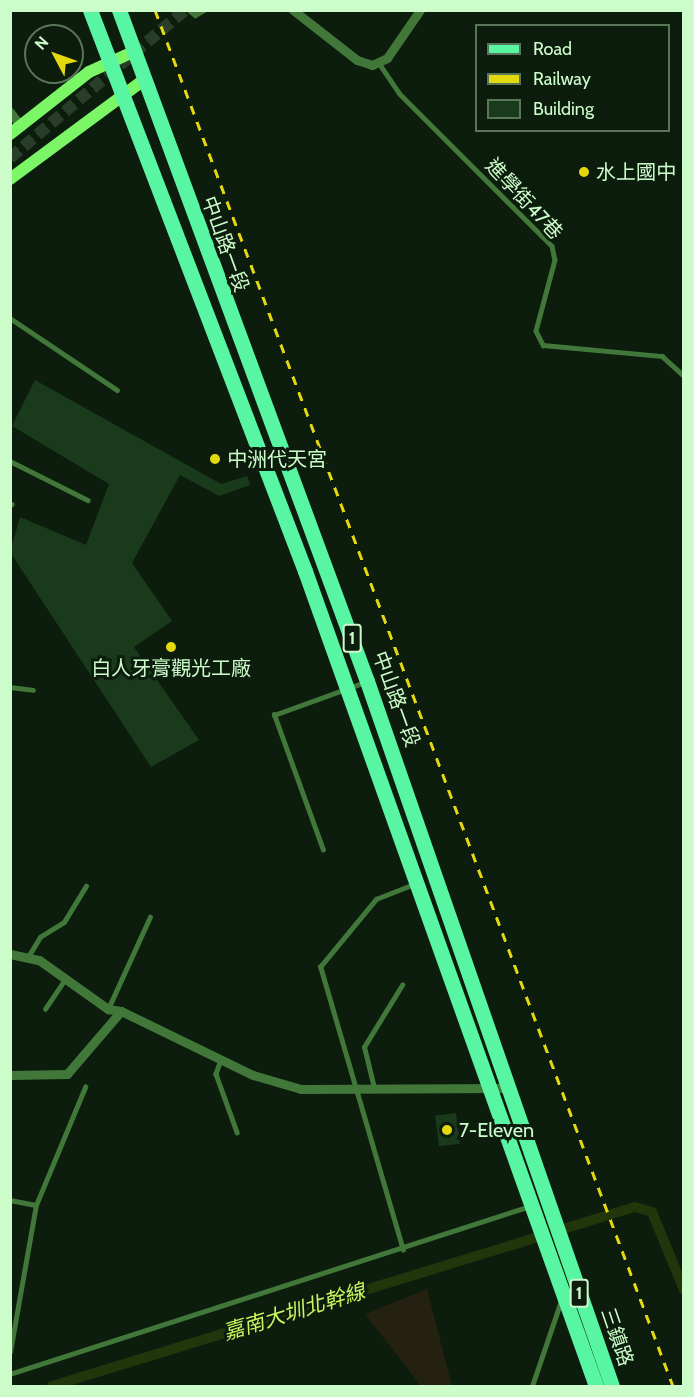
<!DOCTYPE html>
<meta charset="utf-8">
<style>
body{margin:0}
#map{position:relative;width:694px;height:1397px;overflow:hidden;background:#0c1c0d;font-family:Cabin,"Noto Sans TC",sans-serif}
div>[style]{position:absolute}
.green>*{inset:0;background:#252110}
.canal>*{height:10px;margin:-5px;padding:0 5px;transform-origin:5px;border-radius:5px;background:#21360b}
.building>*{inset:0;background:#1a3b1b;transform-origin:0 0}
.secondary-tunnel>*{height:12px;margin-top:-6px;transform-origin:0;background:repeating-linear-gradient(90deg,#293e29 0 12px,transparent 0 18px)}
.lane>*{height:4.5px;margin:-2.25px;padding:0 2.25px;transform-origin:2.25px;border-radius:2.25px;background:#41783a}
.street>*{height:9px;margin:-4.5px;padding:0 4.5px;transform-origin:4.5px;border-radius:4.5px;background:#41783a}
.secondary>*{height:12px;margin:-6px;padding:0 6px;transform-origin:6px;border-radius:6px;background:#7af667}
.primary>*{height:15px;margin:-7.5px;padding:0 7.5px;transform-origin:7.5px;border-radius:7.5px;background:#58f5a2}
.rail>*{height:3px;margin-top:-1.5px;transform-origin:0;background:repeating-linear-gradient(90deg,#e4d80e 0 9px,transparent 0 17px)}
.dots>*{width:16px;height:16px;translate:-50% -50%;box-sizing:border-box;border:3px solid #0c1c0d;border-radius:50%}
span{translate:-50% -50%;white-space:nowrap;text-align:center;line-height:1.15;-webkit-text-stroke:6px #0c1c0d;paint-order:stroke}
.shield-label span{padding:2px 4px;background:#0c1c0d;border:2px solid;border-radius:4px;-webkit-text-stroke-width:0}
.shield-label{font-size:18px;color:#ccfcca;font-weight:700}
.poi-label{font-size:20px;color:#ccfcca}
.left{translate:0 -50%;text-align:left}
.street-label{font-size:20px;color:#ccfcca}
.water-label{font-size:21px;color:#c7f55f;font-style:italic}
.frame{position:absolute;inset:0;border:12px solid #ccfcca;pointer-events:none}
.legend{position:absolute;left:475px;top:24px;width:195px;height:108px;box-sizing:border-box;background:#0c1c0d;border:2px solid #597659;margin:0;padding:8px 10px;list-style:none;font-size:18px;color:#ccfcca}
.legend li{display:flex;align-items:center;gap:12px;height:30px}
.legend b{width:30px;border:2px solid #597659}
.north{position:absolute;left:24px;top:24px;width:60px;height:60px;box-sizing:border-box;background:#0c1c0d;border:2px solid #597659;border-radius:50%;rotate:311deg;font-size:16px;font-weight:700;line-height:24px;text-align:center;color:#ccfcca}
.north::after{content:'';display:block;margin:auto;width:21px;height:27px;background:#e4d80e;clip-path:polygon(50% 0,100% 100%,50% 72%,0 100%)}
</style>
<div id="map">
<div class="green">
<i style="clip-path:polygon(427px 1289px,452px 1386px,421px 1386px,365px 1314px)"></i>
</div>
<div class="canal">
<i style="left:563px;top:1229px;width:75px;rotate:-17deg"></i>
<i style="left:635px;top:1207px;width:18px;rotate:16deg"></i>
<i style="left:652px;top:1212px;width:84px;rotate:67.7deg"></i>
<i style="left:52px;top:1386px;width:505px;rotate:-17.04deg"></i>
</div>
<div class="building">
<i style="clip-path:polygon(35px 380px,221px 484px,247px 476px,250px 485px,219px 496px,180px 475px,132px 563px,172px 621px,134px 647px,199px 740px,151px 767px,10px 552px,20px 517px,86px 545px,109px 484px,12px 426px)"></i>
<i style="left:456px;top:1113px;width:31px;height:21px;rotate:83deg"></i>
</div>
<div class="secondary-tunnel">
<i style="left:10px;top:158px;width:229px;rotate:-40.2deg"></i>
</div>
<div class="lane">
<i style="left:189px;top:10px;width:8px;rotate:40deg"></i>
<i style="left:195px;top:15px;width:10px;rotate:-29deg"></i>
<i style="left:379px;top:63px;width:36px;rotate:56deg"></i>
<i style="left:399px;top:93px;width:216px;rotate:45deg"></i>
<i style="left:552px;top:246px;width:14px;rotate:78deg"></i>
<i style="left:555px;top:260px;width:73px;rotate:105deg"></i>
<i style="left:536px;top:331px;width:16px;rotate:63deg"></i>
<i style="left:543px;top:345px;width:120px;rotate:5.3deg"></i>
<i style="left:662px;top:356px;width:30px;rotate:42deg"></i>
<i style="left:10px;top:318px;width:129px;rotate:33.9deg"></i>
<i style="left:10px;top:461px;width:87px;rotate:26.6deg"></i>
<i style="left:10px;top:503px;width:2px;rotate:27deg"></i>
<i style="left:10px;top:687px;width:23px;rotate:7deg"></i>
<i style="left:323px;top:850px;width:144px;rotate:-109.9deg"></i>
<i style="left:274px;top:715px;width:97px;rotate:-19.9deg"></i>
<i style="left:28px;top:957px;width:23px;rotate:-59deg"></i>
<i style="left:40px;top:937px;width:28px;rotate:-32deg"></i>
<i style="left:64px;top:922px;width:42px;rotate:-58.6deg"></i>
<i style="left:45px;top:1009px;width:36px;rotate:-56deg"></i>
<i style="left:108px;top:1009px;width:101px;rotate:-65.5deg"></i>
<i style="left:221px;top:1060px;width:15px;rotate:110deg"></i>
<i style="left:216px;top:1074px;width:62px;rotate:70.1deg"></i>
<i style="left:374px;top:1088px;width:42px;rotate:-103.7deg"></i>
<i style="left:364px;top:1047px;width:73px;rotate:-58.5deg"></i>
<i style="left:10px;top:1200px;width:26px;rotate:11deg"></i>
<i style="left:403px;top:1250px;width:295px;rotate:-106.3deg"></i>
<i style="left:320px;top:967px;width:88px;rotate:-50.5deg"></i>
<i style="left:376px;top:899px;width:41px;rotate:-21.5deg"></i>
<i style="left:10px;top:1352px;width:149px;rotate:-80deg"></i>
<i style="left:36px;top:1205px;width:128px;rotate:-67.4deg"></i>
<i style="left:10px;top:1374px;width:546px;rotate:-17.9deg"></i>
<i style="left:532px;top:1386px;width:90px;rotate:-71.2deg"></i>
</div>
<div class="street">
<i style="left:293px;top:10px;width:81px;rotate:38deg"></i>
<i style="left:357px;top:60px;width:16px;rotate:18deg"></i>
<i style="left:372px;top:65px;width:17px;rotate:-25deg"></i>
<i style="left:387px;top:58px;width:58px;rotate:-55.5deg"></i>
<i style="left:10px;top:112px;width:18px;rotate:52deg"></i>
<i style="left:10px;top:954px;width:30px;rotate:12deg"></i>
<i style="left:39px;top:960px;width:85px;rotate:35.4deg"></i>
<i style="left:108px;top:1009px;width:13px;rotate:9deg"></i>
<i style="left:121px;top:1011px;width:147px;rotate:25.9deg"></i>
<i style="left:253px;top:1075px;width:50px;rotate:16.3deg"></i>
<i style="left:301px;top:1089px;width:205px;rotate:-0.3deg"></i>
<i style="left:10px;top:1075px;width:57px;rotate:-1deg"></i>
<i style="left:67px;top:1074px;width:83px;rotate:-49.4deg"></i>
</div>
<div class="secondary">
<i style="left:10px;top:134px;width:100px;rotate:-38.1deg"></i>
<i style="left:89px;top:72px;width:51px;rotate:-24.5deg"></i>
<i style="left:10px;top:179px;width:167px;rotate:-36.5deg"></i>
</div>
<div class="primary">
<i style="left:90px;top:10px;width:601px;rotate:69.03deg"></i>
<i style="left:305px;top:571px;width:865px;rotate:70.35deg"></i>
<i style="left:119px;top:10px;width:715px;rotate:69.72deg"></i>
<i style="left:367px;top:681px;width:746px;rotate:70.84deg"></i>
</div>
<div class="rail">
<i style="left:155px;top:10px;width:1470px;rotate:69.37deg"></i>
</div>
<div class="dots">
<i style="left:584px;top:172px;background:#e4d80e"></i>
<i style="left:215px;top:459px;background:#e4d80e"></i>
<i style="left:171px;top:647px;background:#e4d80e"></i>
<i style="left:447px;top:1130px;background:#e4d80e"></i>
</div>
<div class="shield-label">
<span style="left:352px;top:638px">1</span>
<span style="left:579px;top:1293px">1</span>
</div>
<div class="poi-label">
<span class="left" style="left:596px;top:172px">水上國中</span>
<span class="left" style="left:227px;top:459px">中洲代天宮</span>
<span style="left:171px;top:668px">白人牙膏觀光工廠</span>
<span class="left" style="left:459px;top:1130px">7-Eleven</span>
</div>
<div class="street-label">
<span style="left:524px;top:199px;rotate:47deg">進學街47巷</span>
<span style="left:225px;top:244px;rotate:70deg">中山路一段</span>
<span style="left:396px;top:699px;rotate:70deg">中山路一段</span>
<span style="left:617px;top:1337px;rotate:71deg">三鎮路</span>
</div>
<div class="water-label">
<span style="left:294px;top:1312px;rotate:-17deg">嘉南大圳北幹線</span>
</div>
<div class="frame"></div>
<ul class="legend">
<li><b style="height:8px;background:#58f5a2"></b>Road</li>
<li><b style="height:8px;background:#e4d80e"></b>Railway</li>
<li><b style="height:16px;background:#1a3b1b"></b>Building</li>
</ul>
<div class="north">N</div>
</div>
